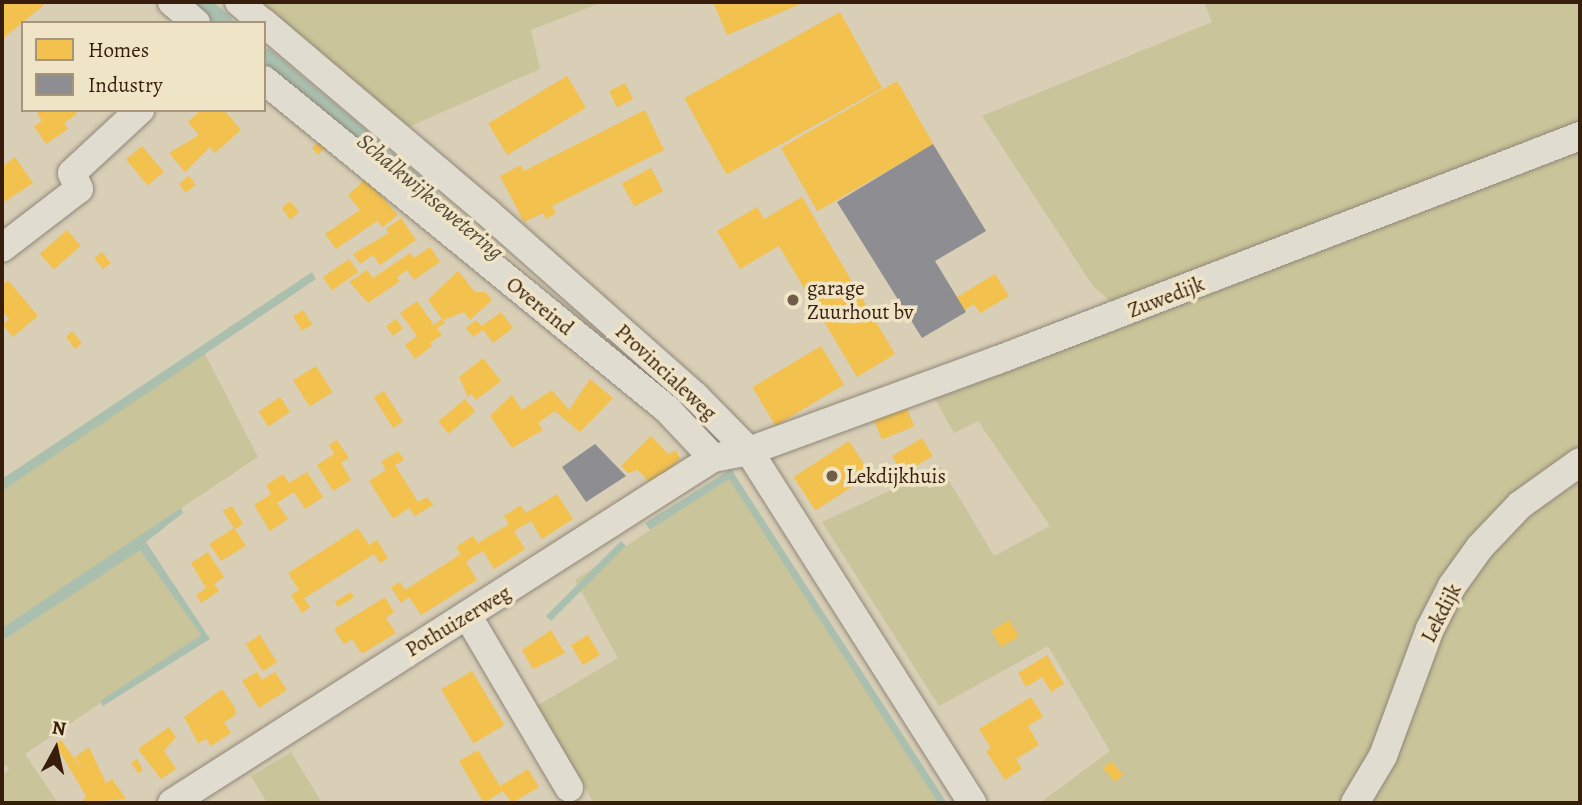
<!DOCTYPE html>
<style>
body{margin:0}
#map{position:relative;width:1582px;height:805px;overflow:hidden;background:#d9cfb7;font-family:Alegreya,serif}
div>[style]{position:absolute}
.green>*{inset:0;background:#cac49a}
.water>*{inset:0;background:#abbfaf;transform-origin:0 0}
.homes>*{inset:0;background:#f2c14e;transform-origin:0 0}
.industry>*{inset:0;background:#8d8d92}
.canal>*{height:21px;margin:-10.5px;padding:0 10.5px;transform-origin:10.5px;border-radius:10.5px;background:#abbfaf}
.roads{filter:drop-shadow(0 0 2px #8f8677) drop-shadow(0 0 2px #8f8677)}
.minor>*{height:28px;margin:-14px;padding:0 14px;transform-origin:14px;border-radius:14px;background:#e1dcd0}
.dots>*{width:19px;height:19px;translate:-50% -50%;box-sizing:border-box;border:4px solid #f0e4c6;border-radius:50%}
span{translate:-50% -50%;white-space:nowrap;text-align:center;line-height:1.15;-webkit-text-stroke:7px #f0e4c6;paint-order:stroke}
.poi-label{font-size:21px;color:#371e0c}
.left{translate:0 -50%;text-align:left}
.street-label{font-size:21px;color:#371e0c}
.water-label{font-size:23px;color:#544c3c;font-style:italic}
.frame{position:absolute;inset:0;border:4px solid #371e0c;pointer-events:none}
.legend{position:absolute;left:21px;top:21px;width:245px;height:91px;box-sizing:border-box;background:#f0e4c6;border:2px solid #a6957c;margin:0;padding:9px 12px;list-style:none;font-size:21px;color:#371e0c}
.legend li{display:flex;align-items:center;gap:14px;height:35px}
.legend b{width:35px;border:2px solid #a6957c}
.north{position:absolute;left:21px;top:714px;width:70px;height:70px;-webkit-text-stroke:5px #f0e4c6;paint-order:stroke;rotate:8deg;font-size:19px;font-weight:700;line-height:28px;text-align:center;color:#371e0c}
.north::after{content:'';display:block;margin:auto;width:24px;height:32px;background:#371e0c;clip-path:polygon(50% 0,100% 100%,50% 72%,0 100%)}
</style>
<div id="map">
<div class="green">
<i style="clip-path:polygon(248px 2px,603px 2px,531px 30px,540px 69px,404px 129px)"></i>
<i style="clip-path:polygon(1204px 2px,1580px 2px,1580px 128px,1117px 307px,1093px 286px,982px 116px,1212px 22px)"></i>
<i style="clip-path:polygon(1580px 145px,1580px 447px,1523px 486px,1359px 777px,1340px 803px,1040px 803px,1110px 751px,1048px 646px,939px 706px,822px 522px,941px 467px,994px 556px,1050px 526px,978px 421px,954px 433px,932px 394px)"></i>
<i style="clip-path:polygon(204px 352px,258px 457px,2px 628px,2px 491px)"></i>
<i style="clip-path:polygon(1580px 475px,1580px 803px,1365px 803px,1432px 653px,1473px 575px,1503px 535px)"></i>
<i style="clip-path:polygon(729px 478px,756px 517px,938px 803px,594px 803px,535px 707px,618px 658px,575px 580px)"></i>
<i style="clip-path:polygon(140px 549px,201px 635px,25px 754px,58px 803px,2px 803px,2px 775px,9px 770px,6px 765px,2px 768px,2px 641px)"></i>
<i style="clip-path:polygon(291px 752px,322px 803px,267px 803px,251px 776px)"></i>
</div>
<div class="water">
<i style="clip-path:polygon(312px 272px,316px 279px,2px 491px,2px 479px)"></i>
<i style="clip-path:polygon(731px 469px,947px 803px,938px 803px,729px 479px,650px 530px,645px 523px)"></i>
<i style="clip-path:polygon(181px 508px,183px 513px,146px 542px,210px 639px,103px 706px,100px 701px,201px 635px,140px 550px,2px 641px,2px 628px)"></i>
<i style="left:621px;top:541px;width:7px;height:106px;rotate:45deg"></i>
</div>
<div class="homes">
<i style="clip-path:polygon(2px 2px,42px 2px,44px 5px,2px 39px)"></i>
<i style="clip-path:polygon(713px 2px,805px 2px,727px 35px)"></i>
<i style="left:840px;top:12px;width:87px;height:178px;rotate:61deg"></i>
<i style="left:567px;top:76px;width:37px;height:92px;rotate:59deg"></i>
<i style="left:897px;top:81px;width:73px;height:134px;rotate:60deg"></i>
<i style="left:625px;top:83px;width:18px;height:18px;rotate:63deg"></i>
<i style="clip-path:polygon(41px 110px,74px 110px,77px 114px,64px 123px,68px 129px,46px 144px,34px 126px,42px 121px,37px 113px)"></i>
<i style="clip-path:polygon(201px 110px,224px 110px,241px 130px,215px 153px,210px 147px,185px 172px,169px 153px,199px 135px,188px 122px)"></i>
<i style="clip-path:polygon(645px 110px,664px 150px,552px 206px,556px 213px,546px 219px,543px 213px,524px 222px,500px 176px,521px 165px,524px 171px)"></i>
<i style="left:321px;top:140px;width:9px;height:12px;rotate:49deg"></i>
<i style="left:142px;top:146px;width:34px;height:21px;rotate:50deg"></i>
<i style="clip-path:polygon(15px 157px,33px 183px,4px 202px,2px 167px)"></i>
<i style="left:651px;top:168px;width:26px;height:33px;rotate:62deg"></i>
<i style="left:189px;top:176px;width:11px;height:13px;rotate:52deg"></i>
<i style="clip-path:polygon(366px 179px,398px 215px,383px 227px,377px 221px,336px 249px,325px 234px,360px 210px,348px 195px)"></i>
<i style="clip-path:polygon(802px 197px,895px 354px,857px 377px,779px 246px,740px 269px,717px 231px,757px 207px,764px 219px)"></i>
<i style="clip-path:polygon(290px 201px,299px 212px,290px 220px,282px 208px)"></i>
<i style="clip-path:polygon(401px 218px,416px 240px,380px 265px,373px 255px,360px 264px,353px 254px,389px 233px,386px 229px)"></i>
<i style="left:67px;top:230px;width:21px;height:36px;rotate:49deg"></i>
<i style="clip-path:polygon(430px 247px,440px 262px,414px 280px,407px 270px,397px 277px,400px 281px,368px 303px,349px 282px,367px 270px,373px 278px,410px 253px,414px 258px)"></i>
<i style="left:102px;top:252px;width:14px;height:10px;rotate:51deg"></i>
<i style="left:349px;top:259px;width:16px;height:32px;rotate:55deg"></i>
<i style="clip-path:polygon(458px 271px,475px 292px,485px 292px,492px 300px,470px 320px,464px 312px,443px 320px,428px 300px)"></i>
<i style="clip-path:polygon(995px 274px,1009px 296px,980px 313px,974px 304px,964px 310px,957px 297px)"></i>
<i style="clip-path:polygon(8px 280px,38px 316px,13px 337px,3px 325px,9px 319px,2px 311px,2px 286px)"></i>
<i style="clip-path:polygon(417px 301px,434px 325px,442px 319px,445px 323px,437px 328px,442px 335px,430px 343px,432px 346px,415px 359px,405px 345px,417px 336px,400px 313px)"></i>
<i style="left:303px;top:310px;width:17px;height:12px;rotate:57deg"></i>
<i style="clip-path:polygon(501px 312px,513px 328px,493px 343px,483px 330px,473px 337px,466px 328px,476px 320px,482px 326px)"></i>
<i style="left:396px;top:319px;width:12px;height:12px;rotate:55deg"></i>
<i style="clip-path:polygon(72px 331px,82px 343px,75px 349px,66px 337px)"></i>
<i style="left:821px;top:346px;width:45px;height:80px;rotate:59deg"></i>
<i style="clip-path:polygon(483px 358px,501px 381px,476px 400px,471px 394px,468px 397px,459px 377px)"></i>
<i style="left:316px;top:366px;width:31px;height:27px;rotate:58deg"></i>
<i style="clip-path:polygon(590px 379px,613px 398px,580px 432px,555px 411px,538px 423px,543px 430px,512px 448px,490px 416px,512px 395px,522px 410px,552px 390px,569px 410px)"></i>
<i style="left:384px;top:391px;width:36px;height:12px;rotate:58deg"></i>
<i style="left:280px;top:397px;width:18px;height:26px;rotate:56deg"></i>
<i style="left:465px;top:399px;width:16px;height:35px;rotate:50deg"></i>
<i style="left:906px;top:406px;width:22px;height:35px;rotate:68deg"></i>
<i style="clip-path:polygon(651px 436px,668px 454px,676px 450px,680px 459px,653px 486px,638px 470px,628px 473px,621px 466px)"></i>
<i style="left:922px;top:438px;width:21px;height:35px;rotate:59deg"></i>
<i style="clip-path:polygon(337px 440px,349px 458px,341px 463px,351px 480px,333px 491px,317px 465px,334px 454px,329px 445px)"></i>
<i style="left:849px;top:441px;width:40px;height:66px;rotate:57deg"></i>
<i style="clip-path:polygon(398px 451px,404px 460px,395px 465px,418px 502px,427px 497px,433px 505px,415px 516px,409px 508px,393px 519px,369px 481px,386px 470px,381px 462px)"></i>
<i style="clip-path:polygon(307px 472px,323px 497px,305px 509px,294px 492px,277px 503px,288px 519px,270px 531px,254px 505px,271px 494px,266px 485px,283px 474px,289px 483px)"></i>
<i style="clip-path:polygon(557px 494px,573px 519px,542px 539px,531px 521px,514px 531px,525px 549px,494px 569px,483px 551px,474px 556px,466px 562px,477px 580px,421px 615px,409px 597px,401px 603px,391px 587px,400px 582px,405px 590px,461px 554px,456px 547px,465px 541px,473px 536px,478px 543px,509px 524px,504px 516px,521px 505px,526px 513px)"></i>
<i style="clip-path:polygon(232px 506px,243px 524px,235px 529px,246px 546px,221px 561px,209px 544px,234px 528px,223px 511px)"></i>
<i style="clip-path:polygon(358px 528px,369px 545px,377px 540px,388px 558px,380px 563px,374px 554px,319px 589px,304px 598px,310px 607px,302px 613px,291px 595px,299px 590px,288px 573px)"></i>
<i style="clip-path:polygon(208px 552px,224px 577px,214px 584px,219px 591px,201px 603px,196px 595px,206px 588px,191px 563px)"></i>
<i style="left:351px;top:592px;width:6px;height:19px;rotate:59deg"></i>
<i style="clip-path:polygon(385px 597px,394px 612px,386px 618px,396px 633px,362px 654px,352px 639px,344px 644px,334px 629px)"></i>
<i style="left:1009px;top:620px;width:19px;height:21px;rotate:58deg"></i>
<i style="clip-path:polygon(551px 630px,565px 653px,533px 669px,522px 650px)"></i>
<i style="left:260px;top:635px;width:32px;height:17px;rotate:58deg"></i>
<i style="left:588px;top:635px;width:23px;height:20px;rotate:59deg"></i>
<i style="clip-path:polygon(1047px 655px,1064px 684px,1051px 692px,1042px 677px,1026px 687px,1018px 673px)"></i>
<i style="left:472px;top:671px;width:63px;height:36px;rotate:59deg"></i>
<i style="clip-path:polygon(257px 672px,262px 680px,275px 672px,287px 690px,259px 708px,242px 681px)"></i>
<i style="clip-path:polygon(222px 689px,235px 708px,236px 715px,224px 722px,231px 733px,211px 746px,206px 739px,198px 743px,184px 717px)"></i>
<i style="clip-path:polygon(1031px 697px,1043px 717px,1028px 726px,1039px 745px,1016px 759px,1022px 769px,1005px 780px,986px 751px,991px 748px,979px 729px)"></i>
<i style="clip-path:polygon(169px 727px,176px 737px,164px 751px,176px 769px,161px 779px,138px 749px)"></i>
<i style="clip-path:polygon(61px 740px,82px 769px,75px 757px,89px 747px,106px 783px,112px 779px,126px 799px,81px 803px,86px 796px,55px 744px)"></i>
<i style="clip-path:polygon(478px 750px,500px 786px,528px 769px,539px 787px,512px 803px,503px 791px,484px 803px,459px 761px)"></i>
<i style="clip-path:polygon(137px 759px,143px 770px,138px 773px,131px 763px)"></i>
<i style="left:1111px;top:761px;width:18px;height:11px;rotate:47deg"></i>
</div>
<div class="industry">
<i style="clip-path:polygon(933px 144px,986px 231px,935px 261px,966px 312px,922px 338px,837px 202px)"></i>
<i style="clip-path:polygon(595px 444px,626px 476px,586px 502px,562px 467px)"></i>
</div>
<div class="canal">
<i style="left:197px;top:2px;width:33px;rotate:40deg"></i>
<i style="left:264px;top:58px;width:214px;rotate:40.1deg"></i>
</div>
<div class="roads">
<div class="minor">
<i style="left:172px;top:2px;width:32px;rotate:41deg"></i>
<i style="left:239px;top:2px;width:32px;rotate:41deg"></i>
<i style="left:264px;top:23px;width:292px;rotate:40.3deg"></i>
<i style="left:487px;top:212px;width:278px;rotate:41.5deg"></i>
<i style="left:695px;top:396px;width:77px;rotate:45.5deg"></i>
<i style="left:749px;top:451px;width:417px;rotate:57.6deg"></i>
<i style="left:264px;top:80px;width:522px;rotate:39.24deg"></i>
<i style="left:668px;top:410px;width:66px;rotate:46.8deg"></i>
<i style="left:2px;top:248px;width:97px;rotate:-37.5deg"></i>
<i style="left:79px;top:189px;width:17px;rotate:-114deg"></i>
<i style="left:72px;top:173px;width:93px;rotate:-42.8deg"></i>
<i style="left:469px;top:618px;width:197px;rotate:59.5deg"></i>
<i style="left:172px;top:803px;width:642px;rotate:-32.53deg"></i>
<i style="left:713px;top:458px;width:37px;rotate:-11deg"></i>
<i style="left:749px;top:451px;width:265px;rotate:-20.1deg"></i>
<i style="left:998px;top:360px;width:624px;rotate:-21.05deg"></i>
<i style="left:1355px;top:803px;width:55px;rotate:-59.2deg"></i>
<i style="left:1383px;top:756px;width:135px;rotate:-69.7deg"></i>
<i style="left:1430px;top:629px;width:48px;rotate:-62.9deg"></i>
<i style="left:1452px;top:586px;width:48px;rotate:-54.3deg"></i>
<i style="left:1480px;top:547px;width:58px;rotate:-46.4deg"></i>
<i style="left:1520px;top:505px;width:74px;rotate:-35.6deg"></i>
</div>
</div>
<div class="dots">
<i style="left:793px;top:300px;background:#705c48"></i>
<i style="left:832px;top:476px;background:#705c48"></i>
</div>
<div class="poi-label">
<span class="left" style="left:807px;top:300px">garage<br>Zuurhout bv</span>
<span class="left" style="left:846px;top:476px">Lekdijkhuis</span>
</div>
<div class="street-label">
<span style="left:1166px;top:297px;rotate:-21deg">Zuwedijk</span>
<span style="left:540px;top:306px;rotate:39deg">Overeind</span>
<span style="left:666px;top:372px;rotate:43deg">Provincialeweg</span>
<span style="left:1441px;top:613px;rotate:-63deg">Lekdijk</span>
<span style="left:458px;top:621px;rotate:-31deg">Pothuizerweg</span>
</div>
<div class="water-label">
<span style="left:430px;top:197px;rotate:40deg">Schalkwijksewetering</span>
</div>
<div class="frame"></div>
<ul class="legend">
<li><b style="height:19px;background:#f2c14e"></b>Homes</li>
<li><b style="height:19px;background:#8d8d92"></b>Industry</li>
</ul>
<div class="north">N</div>
</div>
